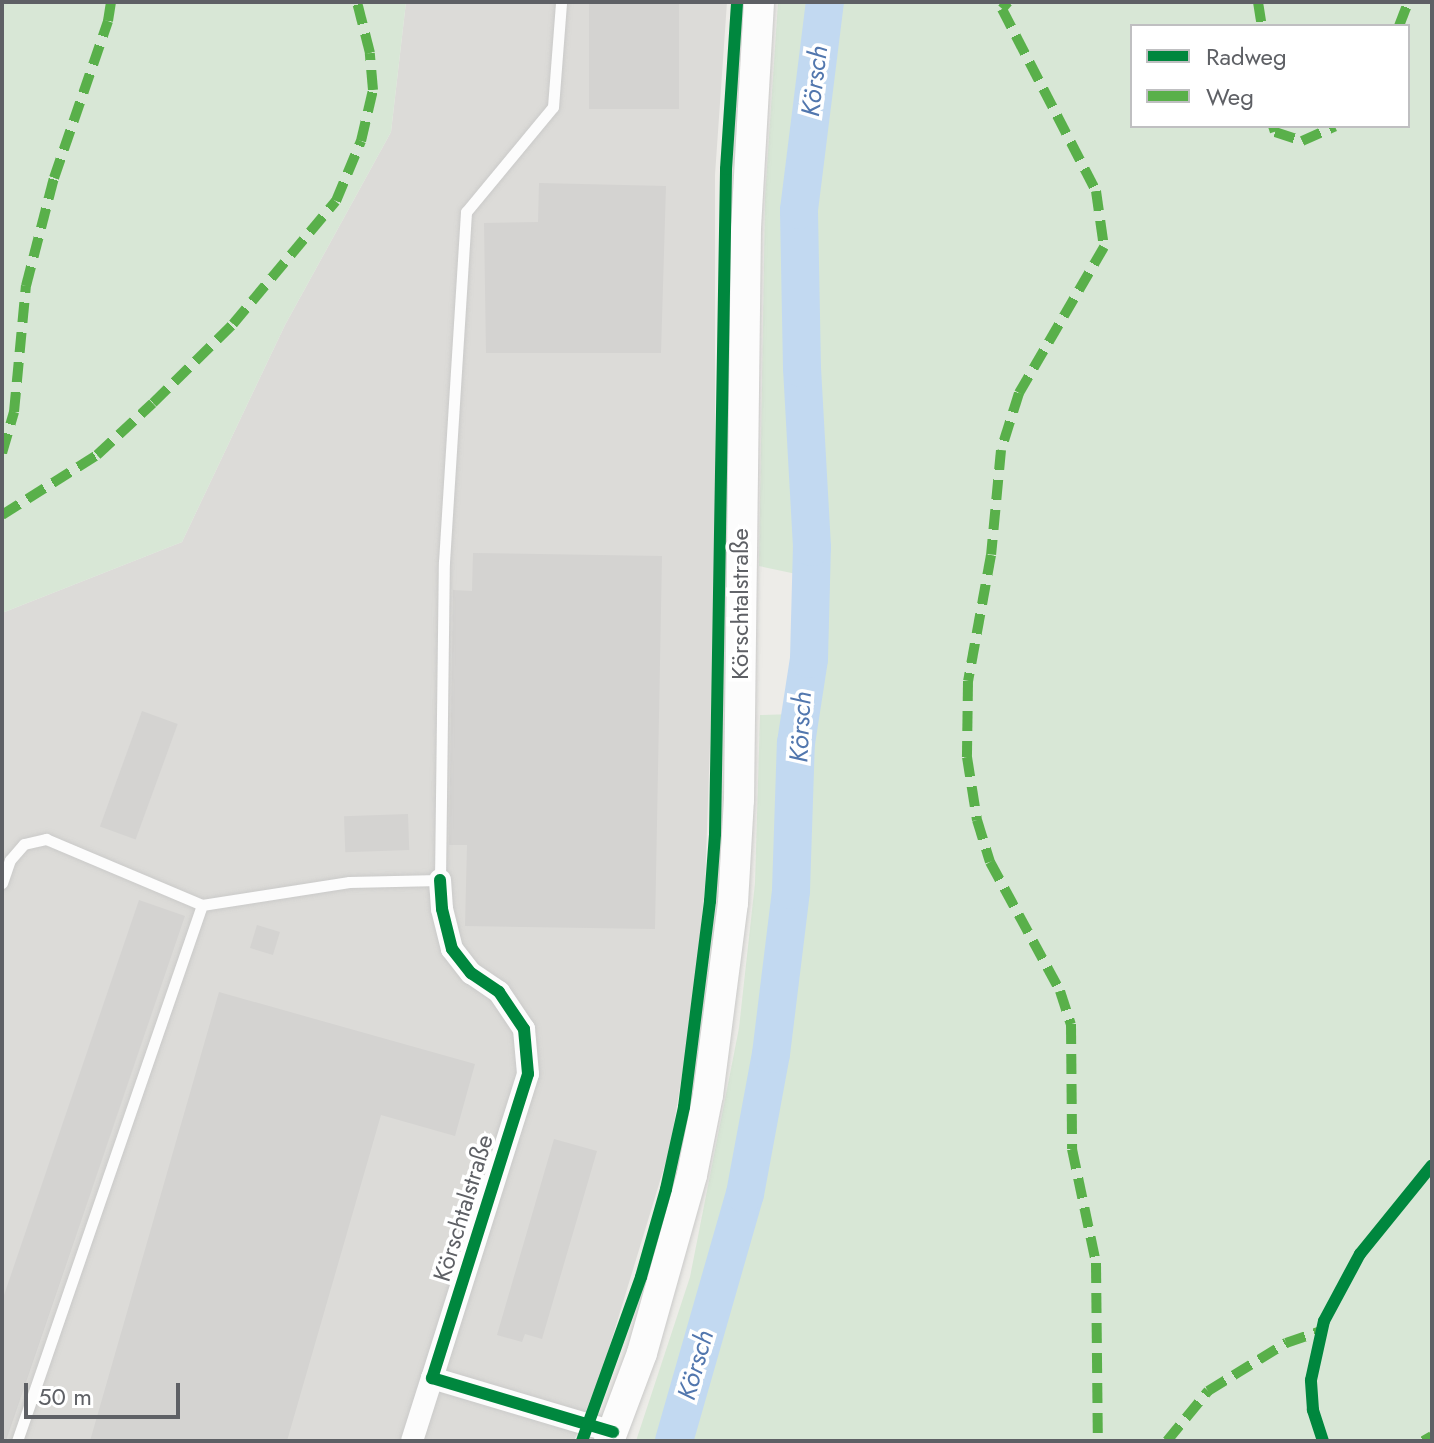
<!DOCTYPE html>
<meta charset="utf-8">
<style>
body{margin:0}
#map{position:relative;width:1434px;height:1443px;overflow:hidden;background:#edece8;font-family:Jost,sans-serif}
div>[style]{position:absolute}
.industrial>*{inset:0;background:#dcdbd8}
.green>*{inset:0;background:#d8e7d6}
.river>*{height:38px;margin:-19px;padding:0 19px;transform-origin:19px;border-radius:19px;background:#c2d9f1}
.building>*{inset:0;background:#d4d3d1;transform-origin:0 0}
.roads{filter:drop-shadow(0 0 2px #cacac9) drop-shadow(0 0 2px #cacac9)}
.service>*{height:11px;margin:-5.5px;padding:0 5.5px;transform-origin:5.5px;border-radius:5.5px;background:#fcfcfc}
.minor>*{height:22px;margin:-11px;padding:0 11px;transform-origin:11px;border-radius:11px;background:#fcfcfc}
.secondary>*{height:30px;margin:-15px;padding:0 15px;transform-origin:15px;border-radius:15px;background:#fcfcfc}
.quiet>*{height:10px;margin-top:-5px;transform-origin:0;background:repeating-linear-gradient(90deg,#59b04a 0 20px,transparent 0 30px)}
.cycleway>*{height:12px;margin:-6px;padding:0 6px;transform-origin:6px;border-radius:6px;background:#00873e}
span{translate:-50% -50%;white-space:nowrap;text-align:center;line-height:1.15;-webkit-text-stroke:7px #fff;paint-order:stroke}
.street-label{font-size:24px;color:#5e6065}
.water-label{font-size:26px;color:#5277ae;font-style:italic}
.frame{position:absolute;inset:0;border:4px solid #5e6065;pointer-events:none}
.legend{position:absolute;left:1130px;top:24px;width:280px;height:104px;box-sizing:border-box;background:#fff;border:2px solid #bfbfc1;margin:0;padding:10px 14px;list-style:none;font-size:24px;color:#5e6065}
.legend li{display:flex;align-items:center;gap:16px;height:40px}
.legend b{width:40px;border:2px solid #bfbfc1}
.scale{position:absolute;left:24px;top:1383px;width:156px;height:36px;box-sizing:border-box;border:4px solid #5e6065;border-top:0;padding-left:10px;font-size:24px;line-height:28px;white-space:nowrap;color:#5e6065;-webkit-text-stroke:6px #fff;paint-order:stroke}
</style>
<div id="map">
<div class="industrial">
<i style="clip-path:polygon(406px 2px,727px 2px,715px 175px,715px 601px,705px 886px,692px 1014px,670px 1148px,603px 1368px,574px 1441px,2px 1441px,2px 613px,182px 542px,285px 325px,391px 132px)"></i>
</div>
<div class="green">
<i style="clip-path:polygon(2px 2px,406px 2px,391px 132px,285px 325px,182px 542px,2px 613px)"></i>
<i style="clip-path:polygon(evenodd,778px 2px,1432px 2px,1432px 1441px,636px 1441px,690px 1277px,739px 1028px,755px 883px,760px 715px,794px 714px,801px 575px,759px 566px,765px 197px,778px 2px,1132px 26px,1408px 26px,1408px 126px,1132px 126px,1132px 26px)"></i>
</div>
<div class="river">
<i style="left:674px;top:1441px;width:257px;rotate:-74deg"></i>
<i style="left:745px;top:1194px;width:142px;rotate:-79.5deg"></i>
<i style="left:771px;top:1054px;width:165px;rotate:-83deg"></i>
<i style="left:791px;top:890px;width:147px;rotate:-88.1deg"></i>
<i style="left:796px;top:743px;width:85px;rotate:-81.2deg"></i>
<i style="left:809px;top:659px;width:112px;rotate:-88.5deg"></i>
<i style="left:812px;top:547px;width:179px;rotate:-93.2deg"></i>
<i style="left:802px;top:368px;width:158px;rotate:-91.1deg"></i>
<i style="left:799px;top:210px;width:210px;rotate:-82.9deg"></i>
</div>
<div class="building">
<i style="left:589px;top:2px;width:90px;height:107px"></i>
<i style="clip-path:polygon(539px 183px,666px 186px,661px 353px,486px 353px,484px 223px,538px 222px)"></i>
<i style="clip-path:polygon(473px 553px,662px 556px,655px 929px,465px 926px,467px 845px,449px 845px,453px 590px,472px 591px)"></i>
<i style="left:142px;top:711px;width:38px;height:123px;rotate:20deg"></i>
<i style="left:408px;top:814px;width:36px;height:64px;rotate:88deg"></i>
<i style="clip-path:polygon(139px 900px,185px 916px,6px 1441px,2px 1441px,2px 1301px)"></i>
<i style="left:257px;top:925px;width:24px;height:24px;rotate:17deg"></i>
<i style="clip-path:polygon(219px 992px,475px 1064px,455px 1136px,381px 1115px,287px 1441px,90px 1441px)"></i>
<i style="clip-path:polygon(554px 1139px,597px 1151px,542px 1339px,525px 1334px,522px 1342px,497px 1335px)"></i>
</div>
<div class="roads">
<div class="service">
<i style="left:2px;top:883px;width:24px;rotate:-71deg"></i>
<i style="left:10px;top:860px;width:21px;rotate:-49deg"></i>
<i style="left:24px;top:844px;width:23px;rotate:-13deg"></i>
<i style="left:46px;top:839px;width:169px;rotate:22.9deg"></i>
<i style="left:17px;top:1441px;width:567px;rotate:-70.96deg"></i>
<i style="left:202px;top:905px;width:149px;rotate:-8.9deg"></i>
<i style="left:349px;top:882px;width:91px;rotate:-1.3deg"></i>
<i style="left:440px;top:880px;width:318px;rotate:-89.3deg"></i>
<i style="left:444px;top:562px;width:351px;rotate:-86.4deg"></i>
<i style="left:466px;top:212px;width:136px;rotate:-50.4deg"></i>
<i style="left:553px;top:107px;width:105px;rotate:-85.6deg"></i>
</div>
<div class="minor">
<i style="left:440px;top:880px;width:29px;rotate:86deg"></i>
<i style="left:442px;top:909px;width:41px;rotate:76deg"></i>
<i style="left:452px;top:949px;width:31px;rotate:52deg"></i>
<i style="left:471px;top:973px;width:34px;rotate:34deg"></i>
<i style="left:499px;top:992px;width:45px;rotate:56deg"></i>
<i style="left:524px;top:1029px;width:45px;rotate:84.9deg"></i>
<i style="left:528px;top:1074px;width:319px;rotate:107.5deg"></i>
<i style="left:432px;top:1378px;width:189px;rotate:16.6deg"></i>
<i style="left:412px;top:1441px;width:66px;rotate:-72.4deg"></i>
</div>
<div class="secondary">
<i style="left:609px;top:1441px;width:94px;rotate:-69.4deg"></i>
<i style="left:642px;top:1353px;width:185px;rotate:-74.3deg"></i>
<i style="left:692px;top:1175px;width:82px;rotate:-78.7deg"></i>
<i style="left:708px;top:1095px;width:194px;rotate:-82.6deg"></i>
<i style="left:733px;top:903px;width:103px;rotate:-86.7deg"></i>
<i style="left:739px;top:800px;width:572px;rotate:-89.3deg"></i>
<i style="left:746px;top:228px;width:226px;rotate:-86.7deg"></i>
</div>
</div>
<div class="quiet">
<i style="left:1008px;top:2px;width:9px;rotate:131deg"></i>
<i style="left:1002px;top:9px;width:205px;rotate:62.7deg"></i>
<i style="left:1096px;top:191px;width:57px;rotate:81.9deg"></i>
<i style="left:1104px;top:247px;width:169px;rotate:120.2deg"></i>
<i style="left:1019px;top:393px;width:60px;rotate:107.5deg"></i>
<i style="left:1001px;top:450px;width:105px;rotate:95.4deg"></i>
<i style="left:991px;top:555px;width:128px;rotate:100.3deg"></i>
<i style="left:968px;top:681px;width:76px;rotate:90.8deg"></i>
<i style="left:967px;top:757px;width:64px;rotate:81deg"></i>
<i style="left:977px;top:820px;width:44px;rotate:72.8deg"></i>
<i style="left:990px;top:862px;width:147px;rotate:61.5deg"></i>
<i style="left:1060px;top:991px;width:35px;rotate:72deg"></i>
<i style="left:1071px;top:1024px;width:125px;rotate:89.5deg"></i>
<i style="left:1072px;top:1149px;width:116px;rotate:78.1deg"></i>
<i style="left:1096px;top:1263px;width:178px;rotate:89.4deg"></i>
<i style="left:1258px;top:2px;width:24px;rotate:81deg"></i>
<i style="left:1399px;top:26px;width:26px;rotate:-69deg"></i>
<i style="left:1273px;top:126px;width:6px;rotate:72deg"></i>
<i style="left:1275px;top:132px;width:28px;rotate:18deg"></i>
<i style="left:1302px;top:141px;width:36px;rotate:-24deg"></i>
<i style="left:2px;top:453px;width:43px;rotate:-73.7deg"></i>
<i style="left:14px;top:412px;width:127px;rotate:-84.6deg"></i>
<i style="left:26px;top:286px;width:112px;rotate:-75.5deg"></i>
<i style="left:54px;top:178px;width:166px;rotate:-71deg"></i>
<i style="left:108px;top:21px;width:19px;rotate:-81deg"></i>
<i style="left:2px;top:515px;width:112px;rotate:-32.3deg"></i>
<i style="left:97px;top:455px;width:76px;rotate:-42.9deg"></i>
<i style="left:153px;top:403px;width:112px;rotate:-44.6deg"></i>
<i style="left:233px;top:324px;width:160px;rotate:-50.1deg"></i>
<i style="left:336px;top:201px;width:65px;rotate:-67.4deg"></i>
<i style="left:361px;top:141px;width:52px;rotate:-76.8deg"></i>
<i style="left:373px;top:90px;width:37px;rotate:-95deg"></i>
<i style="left:370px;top:53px;width:53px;rotate:-104.3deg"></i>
<i style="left:1167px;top:1441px;width:65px;rotate:-50.6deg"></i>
<i style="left:1208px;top:1391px;width:92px;rotate:-31.6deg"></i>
<i style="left:1286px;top:1343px;width:37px;rotate:-19deg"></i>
<i style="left:1423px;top:1441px;width:10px;rotate:-29deg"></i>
</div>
<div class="cycleway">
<i style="left:440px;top:880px;width:29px;rotate:86deg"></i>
<i style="left:442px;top:909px;width:41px;rotate:76deg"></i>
<i style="left:452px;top:949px;width:31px;rotate:52deg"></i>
<i style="left:471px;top:973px;width:34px;rotate:34deg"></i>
<i style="left:499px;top:992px;width:45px;rotate:56deg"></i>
<i style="left:524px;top:1029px;width:45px;rotate:84.9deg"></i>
<i style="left:528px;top:1074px;width:319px;rotate:107.5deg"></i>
<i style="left:432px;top:1378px;width:189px;rotate:16.6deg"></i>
<i style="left:582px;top:1441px;width:174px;rotate:-70.2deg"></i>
<i style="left:641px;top:1277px;width:91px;rotate:-74.1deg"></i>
<i style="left:666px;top:1189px;width:84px;rotate:-77.6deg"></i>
<i style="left:684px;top:1107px;width:208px;rotate:-82.8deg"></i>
<i style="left:710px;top:901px;width:67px;rotate:-85.7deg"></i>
<i style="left:715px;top:834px;width:665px;rotate:-89.05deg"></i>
<i style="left:726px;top:169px;width:167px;rotate:-86.2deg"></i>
<i style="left:1323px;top:1441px;width:33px;rotate:-108deg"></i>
<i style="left:1313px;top:1410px;width:30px;rotate:-94deg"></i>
<i style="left:1311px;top:1380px;width:60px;rotate:-77.6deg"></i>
<i style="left:1324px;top:1321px;width:76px;rotate:-61.8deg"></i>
<i style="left:1360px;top:1254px;width:114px;rotate:-51deg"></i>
</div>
<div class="street-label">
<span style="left:740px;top:604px;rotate:-90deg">Körschtalstraße</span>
<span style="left:463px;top:1208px;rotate:-73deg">Körschtalstraße</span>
</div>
<div class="water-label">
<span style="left:815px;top:81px;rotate:-83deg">Körsch</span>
<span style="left:801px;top:727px;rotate:-87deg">Körsch</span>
<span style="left:696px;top:1365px;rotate:-74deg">Körsch</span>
</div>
<div class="frame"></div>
<ul class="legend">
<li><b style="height:10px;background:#00873e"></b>Radweg</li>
<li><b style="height:10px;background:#59b04a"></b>Weg</li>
</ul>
<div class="scale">50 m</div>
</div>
